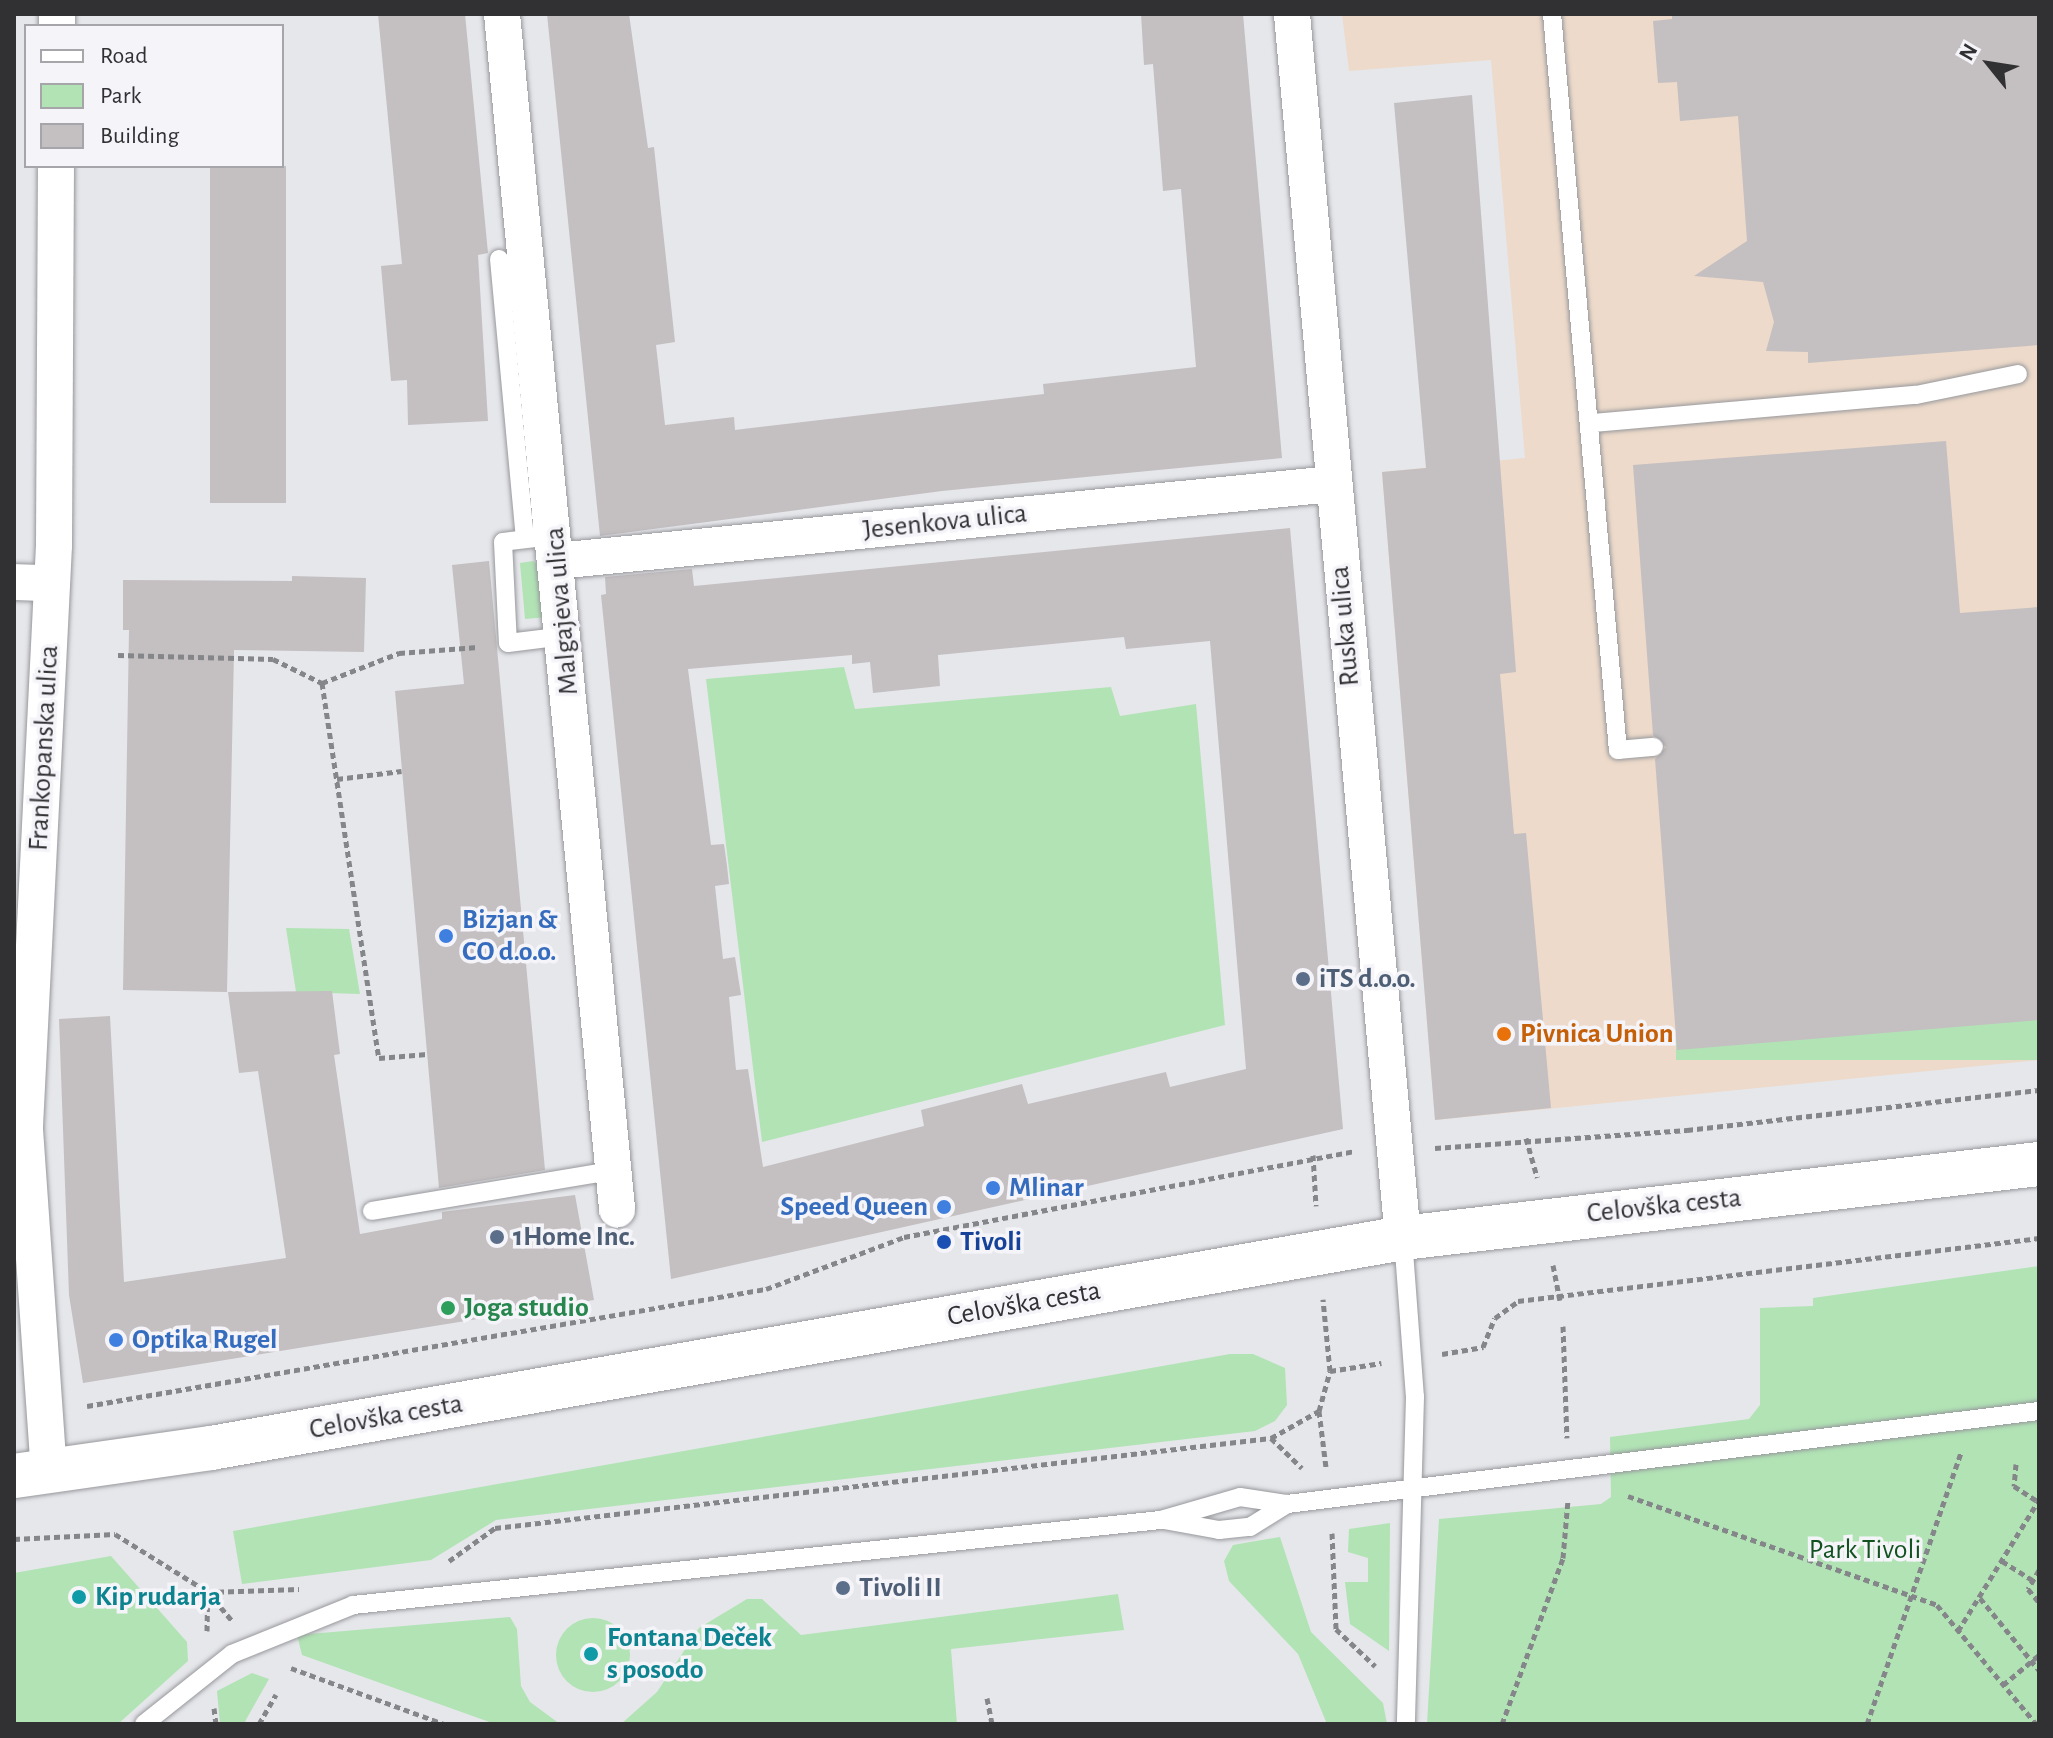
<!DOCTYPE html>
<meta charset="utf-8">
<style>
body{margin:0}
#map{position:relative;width:2053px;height:1738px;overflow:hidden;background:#e6e7eb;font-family:"Alegreya Sans",sans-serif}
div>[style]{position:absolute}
.industrial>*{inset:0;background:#eddaca}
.green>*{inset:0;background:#b1e3b5;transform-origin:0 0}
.round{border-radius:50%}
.building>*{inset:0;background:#c4bfc1;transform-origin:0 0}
.path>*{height:5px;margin-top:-2.5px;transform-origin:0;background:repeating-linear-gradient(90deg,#858689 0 6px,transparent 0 10px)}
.roads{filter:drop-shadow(0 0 2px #97989c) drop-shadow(0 0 2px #97989c)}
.lane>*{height:18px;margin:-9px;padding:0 9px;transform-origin:9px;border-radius:9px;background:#fff}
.street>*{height:36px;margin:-18px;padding:0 18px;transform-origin:18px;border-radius:18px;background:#fff}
.primary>*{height:44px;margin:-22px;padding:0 22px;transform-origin:22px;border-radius:22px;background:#fff}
.dots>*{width:22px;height:22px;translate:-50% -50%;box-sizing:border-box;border:4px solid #f4f4f9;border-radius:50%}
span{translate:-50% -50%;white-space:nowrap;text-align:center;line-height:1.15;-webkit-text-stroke:7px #f4f4f9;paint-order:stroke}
.street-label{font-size:28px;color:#313133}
.shop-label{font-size:28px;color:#366cbe;font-weight:700}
.left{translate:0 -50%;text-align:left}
.right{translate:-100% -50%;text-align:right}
.service-label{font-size:28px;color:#4e5e75;font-weight:700}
.food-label{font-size:28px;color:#c56008;font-weight:700}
.transit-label{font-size:28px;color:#164399;font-weight:700}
.leisure-label{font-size:28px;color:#27864d;font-weight:700}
.park-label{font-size:28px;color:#125220}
.culture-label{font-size:28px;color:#0d838f;font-weight:700}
.frame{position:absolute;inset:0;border:16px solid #313133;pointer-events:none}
.legend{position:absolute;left:24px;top:24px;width:260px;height:144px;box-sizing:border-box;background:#f4f4f9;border:2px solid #a6a6aa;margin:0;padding:10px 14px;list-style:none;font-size:24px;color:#313133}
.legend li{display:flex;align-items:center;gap:16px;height:40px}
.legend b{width:40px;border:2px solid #a6a6aa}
.north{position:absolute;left:1949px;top:24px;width:80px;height:80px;-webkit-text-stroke:6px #f4f4f9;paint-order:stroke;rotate:300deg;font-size:22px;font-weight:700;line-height:32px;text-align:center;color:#313133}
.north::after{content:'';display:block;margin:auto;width:28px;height:36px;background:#313133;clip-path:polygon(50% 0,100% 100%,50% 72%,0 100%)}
</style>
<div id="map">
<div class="industrial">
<i style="clip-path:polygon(1342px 14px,2039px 14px,2039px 1060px,1435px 1120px,1382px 472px,1525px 458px,1491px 60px,1349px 71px)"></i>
</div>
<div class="green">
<i style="clip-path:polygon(533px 561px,542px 568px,548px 617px,525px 619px,520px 563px)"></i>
<i style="clip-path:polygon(844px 667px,855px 709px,1111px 687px,1120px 716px,1196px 704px,1225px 1025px,762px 1142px,706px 679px)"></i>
<i style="clip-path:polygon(286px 928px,349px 929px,360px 994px,296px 992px)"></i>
<i style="left:2039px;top:1020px;width:40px;height:363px;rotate:90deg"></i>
<i style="clip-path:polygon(2039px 1266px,2039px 1724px,1427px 1724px,1439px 1519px,1601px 1504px,1611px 1497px,1610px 1437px,1749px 1419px,1760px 1405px,1760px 1308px,1813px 1306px,1813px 1298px)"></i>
<i style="clip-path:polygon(1230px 1354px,1253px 1354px,1285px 1368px,1287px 1405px,1275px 1421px,1255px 1431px,496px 1520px,431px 1560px,242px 1584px,233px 1531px)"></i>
<i style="clip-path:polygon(1390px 1523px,1389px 1651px,1350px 1624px,1345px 1582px,1368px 1582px,1368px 1558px,1348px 1552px,1349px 1529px)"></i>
<i style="clip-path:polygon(1280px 1537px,1311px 1632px,1383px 1703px,1387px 1724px,1327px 1724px,1298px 1654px,1229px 1581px,1224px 1561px,1233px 1545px)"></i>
<i style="clip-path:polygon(111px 1556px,187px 1642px,188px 1661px,118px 1724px,14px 1724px,14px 1573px)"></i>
<i style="clip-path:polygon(1118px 1594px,1124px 1630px,951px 1649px,957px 1724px,621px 1724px,657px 1692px,699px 1628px,747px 1599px,762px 1599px,801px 1635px)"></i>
<i style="clip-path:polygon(510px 1617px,517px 1629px,521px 1686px,530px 1702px,560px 1724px,495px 1724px,302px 1655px,297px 1635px)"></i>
<i class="round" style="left:556px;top:1618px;width:74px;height:74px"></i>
<i style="clip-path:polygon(252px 1673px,269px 1679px,247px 1718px,244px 1724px,220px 1724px,217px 1691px)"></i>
</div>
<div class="building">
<i style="clip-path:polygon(378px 14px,465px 14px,488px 253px,478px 255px,488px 421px,408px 425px,407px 380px,391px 381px,381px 266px,402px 264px)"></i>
<i style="clip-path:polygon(547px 14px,629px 14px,648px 148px,654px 147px,675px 342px,656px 345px,665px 425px,734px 417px,735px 430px,1044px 394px,1043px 384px,1196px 367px,1181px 189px,1163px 191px,1153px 64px,1144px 65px,1141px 14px,1243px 14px,1282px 458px,942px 491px,600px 536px)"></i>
<i style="clip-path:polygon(1672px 14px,2039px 14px,2039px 345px,1808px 363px,1808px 352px,1766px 351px,1774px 322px,1763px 282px,1694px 276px,1747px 241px,1738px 116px,1680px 121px,1677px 82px,1658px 83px,1653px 21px,1672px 19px)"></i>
<i style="clip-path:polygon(1472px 95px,1516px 672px,1500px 674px,1514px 834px,1526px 833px,1551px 1108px,1435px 1120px,1382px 472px,1426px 468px,1394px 103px)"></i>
<i style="left:210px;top:166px;width:76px;height:337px"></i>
<i style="clip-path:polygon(1946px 441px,1960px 613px,2039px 607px,2039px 1020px,1677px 1050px,1655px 759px,1666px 747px,1653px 735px,1633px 465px)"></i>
<i style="clip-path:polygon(evenodd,1290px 528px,1343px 1129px,671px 1279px,601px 595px,606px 594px,605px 577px,692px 569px,694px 586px,1290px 528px,1124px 637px,1126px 649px,1210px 641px,1246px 1069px,1170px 1087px,1166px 1072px,1028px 1104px,1022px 1084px,921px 1110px,924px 1126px,763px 1167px,748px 1069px,736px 1070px,729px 997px,741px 995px,735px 957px,723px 959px,715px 886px,729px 884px,727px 866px,724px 844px,711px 845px,688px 669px,852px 655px,852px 664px,870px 662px,873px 693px,940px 686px,938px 655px,1124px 637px)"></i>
<i style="clip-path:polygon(489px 561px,545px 1170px,439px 1188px,395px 691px,464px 684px,452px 565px)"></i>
<i style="clip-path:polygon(292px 576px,366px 578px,364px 652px,234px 650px,227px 992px,123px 990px,129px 630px,123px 630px,123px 580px,292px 581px)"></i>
<i style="clip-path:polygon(332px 991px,340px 1054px,334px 1055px,360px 1234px,442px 1219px,442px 1212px,575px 1195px,594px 1300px,83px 1383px,69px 1295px,59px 1019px,110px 1016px,124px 1282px,286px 1258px,258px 1071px,239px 1073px,228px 992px)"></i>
</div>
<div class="path">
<i style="left:118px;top:655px;width:155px;rotate:1.5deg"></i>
<i style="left:273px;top:659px;width:55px;rotate:26.1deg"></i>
<i style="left:322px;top:683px;width:83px;rotate:-21.3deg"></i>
<i style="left:399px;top:653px;width:79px;rotate:-4.3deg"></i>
<i style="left:322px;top:683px;width:379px;rotate:81.4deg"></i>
<i style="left:379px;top:1058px;width:48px;rotate:-4.8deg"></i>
<i style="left:337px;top:779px;width:65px;rotate:-7deg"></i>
<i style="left:1526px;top:1138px;width:41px;rotate:74.2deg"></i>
<i style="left:1435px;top:1148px;width:253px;rotate:-4.1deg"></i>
<i style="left:1687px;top:1130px;width:354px;rotate:-6.5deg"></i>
<i style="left:1313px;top:1155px;width:51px;rotate:86.6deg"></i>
<i style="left:1553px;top:1265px;width:36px;rotate:79deg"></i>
<i style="left:1563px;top:1326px;width:112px;rotate:88deg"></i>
<i style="left:1442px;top:1354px;width:42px;rotate:-9.7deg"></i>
<i style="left:1483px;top:1347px;width:31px;rotate:-68deg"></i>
<i style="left:1495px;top:1318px;width:29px;rotate:-36deg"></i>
<i style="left:1518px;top:1301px;width:525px;rotate:-6.89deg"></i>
<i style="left:1330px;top:1371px;width:52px;rotate:-8.9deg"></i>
<i style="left:87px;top:1406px;width:689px;rotate:-9.78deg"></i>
<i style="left:766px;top:1289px;width:147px;rotate:-20.6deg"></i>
<i style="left:904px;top:1237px;width:457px;rotate:-10.8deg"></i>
<i style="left:1319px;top:1411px;width:56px;rotate:82.9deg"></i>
<i style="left:1271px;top:1438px;width:43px;rotate:44.1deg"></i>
<i style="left:2016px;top:1464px;width:22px;rotate:95deg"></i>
<i style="left:2014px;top:1486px;width:27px;rotate:33deg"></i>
<i style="left:1628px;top:1496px;width:328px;rotate:19.4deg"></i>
<i style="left:1937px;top:1605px;width:155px;rotate:50.2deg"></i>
<i style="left:1332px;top:1533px;width:96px;rotate:87.6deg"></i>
<i style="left:1336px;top:1629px;width:54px;rotate:43.5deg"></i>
<i style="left:14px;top:1539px;width:101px;rotate:-2.8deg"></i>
<i style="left:115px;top:1534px;width:110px;rotate:31.9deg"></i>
<i style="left:208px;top:1592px;width:91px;rotate:-1.9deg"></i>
<i style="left:449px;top:1561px;width:57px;rotate:-35.7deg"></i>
<i style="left:495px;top:1528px;width:781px;rotate:-6.62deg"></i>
<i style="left:1271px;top:1438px;width:55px;rotate:-29.4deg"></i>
<i style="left:1319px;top:1411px;width:41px;rotate:-74.6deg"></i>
<i style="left:1330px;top:1371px;width:72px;rotate:-95.6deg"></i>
<i style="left:2002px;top:1561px;width:36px;rotate:32deg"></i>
<i style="left:2039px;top:1570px;width:22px;rotate:120deg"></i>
<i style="left:2028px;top:1589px;width:17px;rotate:50deg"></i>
<i style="left:208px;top:1592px;width:38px;rotate:50deg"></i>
<i style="left:1980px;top:1598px;width:93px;rotate:50.7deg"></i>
<i style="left:207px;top:1631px;width:39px;rotate:-89deg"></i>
<i style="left:1958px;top:1631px;width:154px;rotate:-58.3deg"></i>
<i style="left:291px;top:1668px;width:163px;rotate:20.1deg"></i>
<i style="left:2003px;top:1685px;width:47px;rotate:-39.8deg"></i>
<i style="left:987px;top:1698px;width:26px;rotate:79deg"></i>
<i style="left:214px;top:1708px;width:16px;rotate:83deg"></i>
<i style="left:259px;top:1724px;width:34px;rotate:-60deg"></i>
<i style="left:1502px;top:1724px;width:177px;rotate:-69.8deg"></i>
<i style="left:1563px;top:1558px;width:58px;rotate:-85.1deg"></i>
<i style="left:1867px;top:1724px;width:288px;rotate:-70.9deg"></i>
</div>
<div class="roads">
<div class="lane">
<i style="left:1552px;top:14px;width:739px;rotate:84.88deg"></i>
<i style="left:1618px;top:750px;width:36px;rotate:-5deg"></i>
<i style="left:499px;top:259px;width:281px;rotate:84.7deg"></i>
<i style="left:1593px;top:423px;width:324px;rotate:-5deg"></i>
<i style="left:1916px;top:395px;width:104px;rotate:-11.6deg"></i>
<i style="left:535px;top:538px;width:32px;rotate:173deg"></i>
<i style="left:503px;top:542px;width:101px;rotate:87.2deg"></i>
<i style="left:508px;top:643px;width:56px;rotate:-7.1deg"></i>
<i style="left:372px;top:1211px;width:243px;rotate:-9.5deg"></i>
<i style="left:1403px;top:1238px;width:159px;rotate:85.7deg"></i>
<i style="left:1415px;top:1397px;width:327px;rotate:91.6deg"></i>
<i style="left:1164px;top:1520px;width:56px;rotate:10.3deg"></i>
<i style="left:1219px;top:1530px;width:31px;rotate:-6deg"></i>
<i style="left:1250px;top:1527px;width:44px;rotate:-31.9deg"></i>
<i style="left:144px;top:1724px;width:112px;rotate:-38.5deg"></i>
<i style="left:232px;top:1654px;width:131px;rotate:-22deg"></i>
<i style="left:353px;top:1605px;width:812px;rotate:-6.01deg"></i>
<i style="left:1161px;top:1520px;width:82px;rotate:-16.2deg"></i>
<i style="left:1240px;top:1497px;width:48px;rotate:8.5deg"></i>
<i style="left:1287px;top:1504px;width:758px;rotate:-7.05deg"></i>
</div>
<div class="street">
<i style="left:502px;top:14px;width:1201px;rotate:84.5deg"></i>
<i style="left:1292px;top:14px;width:1229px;rotate:84.82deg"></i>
<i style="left:57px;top:26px;width:12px;rotate:-90deg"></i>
<i style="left:557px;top:561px;width:779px;rotate:-5.67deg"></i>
<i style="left:14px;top:582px;width:38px;rotate:2deg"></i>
<i style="left:49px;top:1473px;width:348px;rotate:-94deg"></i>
<i style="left:25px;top:1126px;width:582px;rotate:-87.14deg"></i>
<i style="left:54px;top:545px;width:379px;rotate:-89.7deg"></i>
</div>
<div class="primary">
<i style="left:14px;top:1476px;width:199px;rotate:-8.1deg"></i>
<i style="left:211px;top:1448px;width:1210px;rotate:-9.99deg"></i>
<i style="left:1403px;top:1238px;width:640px;rotate:-6.64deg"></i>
</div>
</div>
<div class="dots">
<i style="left:446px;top:936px;background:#3f7fe0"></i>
<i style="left:1303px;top:979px;background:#5c6f8a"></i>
<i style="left:1504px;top:1034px;background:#e8710a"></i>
<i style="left:993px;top:1188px;background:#3f7fe0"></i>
<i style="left:944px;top:1207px;background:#3f7fe0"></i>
<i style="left:497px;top:1237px;background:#5c6f8a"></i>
<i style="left:944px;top:1242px;background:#1a4fb4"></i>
<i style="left:448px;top:1308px;background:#2e9e5b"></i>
<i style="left:116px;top:1340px;background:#3f7fe0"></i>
<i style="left:843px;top:1588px;background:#5c6f8a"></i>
<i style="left:79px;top:1597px;background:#0f9aa8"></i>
<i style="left:591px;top:1654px;background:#0f9aa8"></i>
</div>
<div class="street-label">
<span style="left:945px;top:522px;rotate:-6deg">Jesenkova ulica</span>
<span style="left:562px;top:611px;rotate:-95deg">Malgajeva ulica</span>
<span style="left:1345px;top:626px;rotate:-95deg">Ruska ulica</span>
<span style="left:44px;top:748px;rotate:-87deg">Frankopanska ulica</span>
<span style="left:1664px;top:1206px;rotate:-6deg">Celovška cesta</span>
<span style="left:1024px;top:1304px;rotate:-10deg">Celovška cesta</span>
<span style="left:386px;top:1417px;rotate:-10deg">Celovška cesta</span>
</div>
<div class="shop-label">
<span class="left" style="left:462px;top:936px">Bizjan &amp;<br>CO d.o.o.</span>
<span class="left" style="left:1009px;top:1188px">Mlinar</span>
<span class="right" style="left:928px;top:1207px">Speed Queen</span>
<span class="left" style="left:132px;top:1340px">Optika Rugel</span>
</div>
<div class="service-label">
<span class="left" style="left:1319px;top:979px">iTS d.o.o.</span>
<span class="left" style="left:513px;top:1237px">1Home Inc.</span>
<span class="left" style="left:859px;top:1588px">Tivoli II</span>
</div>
<div class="food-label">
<span class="left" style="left:1520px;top:1034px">Pivnica Union</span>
</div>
<div class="transit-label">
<span class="left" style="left:960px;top:1242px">Tivoli</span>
</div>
<div class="leisure-label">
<span class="left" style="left:464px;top:1308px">Joga studio</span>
</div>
<div class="park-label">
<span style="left:1865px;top:1550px">Park Tivoli</span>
</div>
<div class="culture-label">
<span class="left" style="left:95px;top:1597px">Kip rudarja</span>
<span class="left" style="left:607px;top:1654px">Fontana Deček<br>s posodo</span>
</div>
<div class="frame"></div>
<ul class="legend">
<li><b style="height:10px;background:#fff"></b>Road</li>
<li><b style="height:22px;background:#b1e3b5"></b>Park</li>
<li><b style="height:22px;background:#c4bfc1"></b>Building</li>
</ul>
<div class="north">N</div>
</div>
